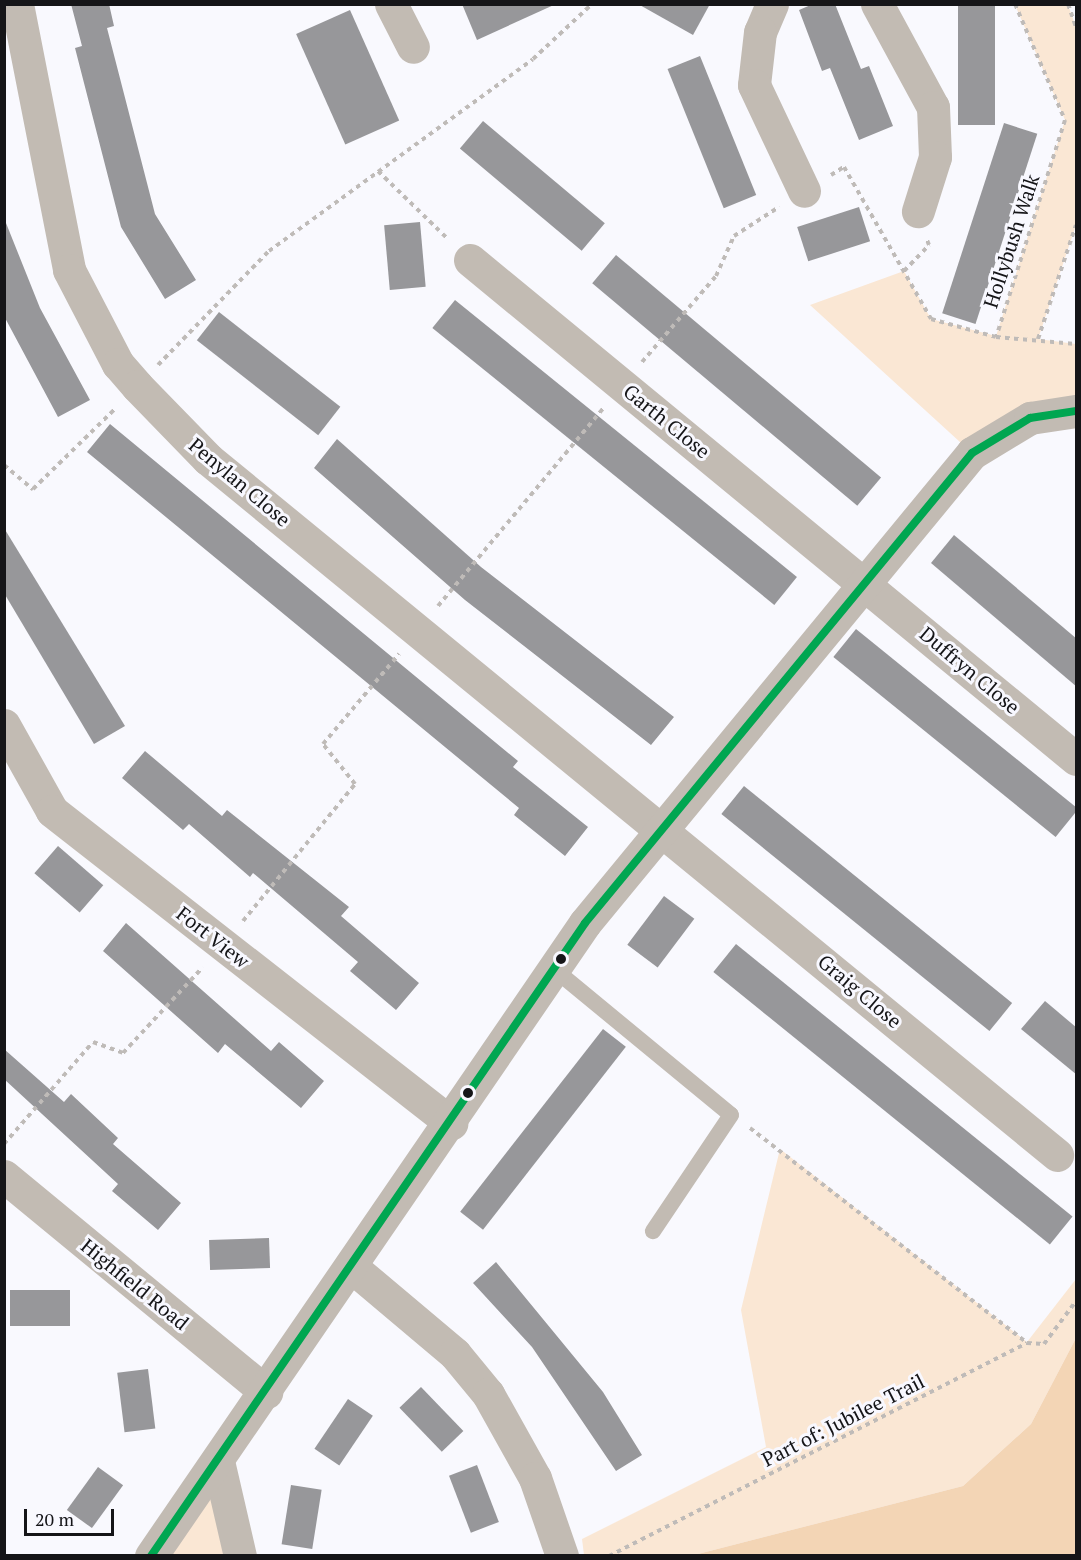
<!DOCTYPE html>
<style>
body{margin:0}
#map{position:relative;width:1081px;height:1560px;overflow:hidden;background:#f9f9fe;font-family:"PT Serif",serif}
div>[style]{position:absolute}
.green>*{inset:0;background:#fae7d4}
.forest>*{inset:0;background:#f3d5b5}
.building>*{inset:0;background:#97979a;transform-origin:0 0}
.path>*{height:4px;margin-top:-2px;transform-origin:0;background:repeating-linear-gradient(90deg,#bfbbb8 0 4.5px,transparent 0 9px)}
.service>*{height:16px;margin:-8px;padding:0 8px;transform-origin:8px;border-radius:8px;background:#c2bbb3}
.minor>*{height:33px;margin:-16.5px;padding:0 16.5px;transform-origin:16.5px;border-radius:16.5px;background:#c2bbb3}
.bus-1>*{height:8px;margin:-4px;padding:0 4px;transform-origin:4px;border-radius:4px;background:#00a651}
.dots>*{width:16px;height:16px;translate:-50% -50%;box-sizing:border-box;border:3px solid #f8f8ff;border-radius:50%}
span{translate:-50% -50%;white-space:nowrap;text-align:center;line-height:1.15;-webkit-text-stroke:6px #f8f8ff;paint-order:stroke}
.street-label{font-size:20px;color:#151518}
.frame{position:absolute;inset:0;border:6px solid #151518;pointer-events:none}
.scale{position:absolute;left:24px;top:1509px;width:90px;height:27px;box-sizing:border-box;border:3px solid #151518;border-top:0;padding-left:8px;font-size:18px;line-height:21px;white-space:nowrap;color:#151518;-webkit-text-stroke:4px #f8f8ff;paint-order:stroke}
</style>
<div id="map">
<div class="green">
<i style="clip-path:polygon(1015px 5px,1068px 5px,1076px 27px,1076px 225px,1038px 339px,1076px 344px,1076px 411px,972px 453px,810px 305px,904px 271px,931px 319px,996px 336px,1065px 120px)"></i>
<i style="clip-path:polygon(780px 1149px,1027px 1342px,1076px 1279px,1076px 1338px,1031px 1424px,963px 1486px,694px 1555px,584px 1555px,582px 1539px,766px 1447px,741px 1310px)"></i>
<i style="clip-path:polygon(218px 1461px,240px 1555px,151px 1556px)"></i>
</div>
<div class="forest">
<i style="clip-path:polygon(1076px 1338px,1076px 1555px,694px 1555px,963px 1486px,1031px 1424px)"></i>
</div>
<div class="building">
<i style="clip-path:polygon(71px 4px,109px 4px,114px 26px,107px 28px,155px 214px,196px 280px,165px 299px,121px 227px,75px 48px,82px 46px)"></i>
<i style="clip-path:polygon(462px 4px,556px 4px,477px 40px)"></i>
<i style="clip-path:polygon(638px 4px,710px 4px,693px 35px)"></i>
<i style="clip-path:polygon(813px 4px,835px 4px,861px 69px,869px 66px,893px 126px,859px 140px,830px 68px,822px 71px,799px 10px)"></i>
<i style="left:958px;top:4px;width:37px;height:121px"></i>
<i style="left:350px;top:10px;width:121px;height:59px;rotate:66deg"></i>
<i style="left:700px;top:56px;width:150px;height:35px;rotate:68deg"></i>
<i style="left:483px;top:121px;width:159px;height:36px;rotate:40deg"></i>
<i style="left:1004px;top:123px;width:35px;height:200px;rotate:18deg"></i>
<i style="left:859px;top:207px;width:36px;height:65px;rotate:72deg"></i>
<i style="clip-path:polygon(4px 218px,40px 308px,90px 400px,58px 417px,4px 316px)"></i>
<i style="left:420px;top:222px;width:65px;height:36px;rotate:85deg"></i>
<i style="left:616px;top:255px;width:346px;height:37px;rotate:40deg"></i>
<i style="left:455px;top:300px;width:440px;height:36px;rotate:39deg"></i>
<i style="left:219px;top:312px;width:154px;height:36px;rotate:38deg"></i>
<i style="clip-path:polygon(110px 424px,518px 761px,513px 767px,588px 827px,565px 856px,514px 815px,519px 808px,87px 452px)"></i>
<i style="clip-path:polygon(337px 439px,481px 567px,674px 717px,651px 745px,465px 600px,314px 468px)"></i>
<i style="clip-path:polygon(4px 528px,125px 726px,94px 744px,4px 593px)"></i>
<i style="clip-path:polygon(954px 535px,1077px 639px,1077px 687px,931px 563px)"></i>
<i style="left:856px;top:629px;width:286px;height:36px;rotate:39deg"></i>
<i style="clip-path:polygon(145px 751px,222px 816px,227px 810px,349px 907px,341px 916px,419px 983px,396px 1010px,350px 971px,358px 962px,253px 873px,250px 877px,189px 824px,183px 830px,122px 778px)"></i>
<i style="left:744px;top:786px;width:345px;height:36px;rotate:39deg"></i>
<i style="left:58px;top:846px;width:60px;height:36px;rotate:41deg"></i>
<i style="left:664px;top:896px;width:38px;height:61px;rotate:37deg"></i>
<i style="clip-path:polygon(126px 923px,271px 1051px,279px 1042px,324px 1081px,301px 1108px,225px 1044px,218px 1053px,103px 951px)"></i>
<i style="left:736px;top:944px;width:433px;height:36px;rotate:39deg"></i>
<i style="clip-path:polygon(1045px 1001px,1077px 1028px,1077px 1075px,1021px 1029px)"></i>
<i style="left:603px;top:1029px;width:29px;height:232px;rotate:38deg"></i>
<i style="clip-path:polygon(4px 1049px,64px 1102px,71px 1094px,118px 1138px,113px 1144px,181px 1203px,158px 1230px,112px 1191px,118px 1184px,4px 1079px)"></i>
<i style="left:269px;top:1238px;width:30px;height:60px;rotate:88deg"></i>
<i style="clip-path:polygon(496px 1262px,603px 1392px,642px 1455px,616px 1471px,532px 1347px,473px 1283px)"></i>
<i style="left:70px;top:1290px;width:36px;height:60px;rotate:90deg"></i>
<i style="left:148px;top:1369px;width:60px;height:31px;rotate:83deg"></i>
<i style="left:421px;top:1387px;width:61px;height:30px;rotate:46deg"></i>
<i style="left:348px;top:1399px;width:30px;height:60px;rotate:34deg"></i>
<i style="left:477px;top:1465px;width:61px;height:30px;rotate:69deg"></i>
<i style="left:98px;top:1467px;width:31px;height:53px;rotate:36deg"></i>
<i style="left:291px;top:1485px;width:31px;height:60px;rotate:9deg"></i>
</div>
<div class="path">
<i style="left:1015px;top:4px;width:126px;rotate:66.7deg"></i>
<i style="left:1065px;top:120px;width:228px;rotate:107.6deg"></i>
<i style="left:996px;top:337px;width:80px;rotate:5deg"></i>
<i style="left:1068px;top:4px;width:24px;rotate:71deg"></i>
<i style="left:378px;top:171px;width:98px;rotate:44.2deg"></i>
<i style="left:831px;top:175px;width:15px;rotate:-32deg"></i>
<i style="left:844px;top:167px;width:175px;rotate:60.2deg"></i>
<i style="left:931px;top:319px;width:67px;rotate:15.5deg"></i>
<i style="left:904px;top:271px;width:36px;rotate:-46deg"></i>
<i style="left:929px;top:245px;width:5px;rotate:-112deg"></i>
<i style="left:1038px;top:339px;width:120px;rotate:-71.6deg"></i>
<i style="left:642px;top:362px;width:113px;rotate:-49.3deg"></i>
<i style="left:716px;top:276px;width:44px;rotate:-65.8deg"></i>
<i style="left:734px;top:236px;width:54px;rotate:-32.8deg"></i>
<i style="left:158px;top:365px;width:159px;rotate:-45.8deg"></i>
<i style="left:269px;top:251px;width:326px;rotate:-36deg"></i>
<i style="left:533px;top:59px;width:81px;rotate:-43deg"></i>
<i style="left:4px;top:465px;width:38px;rotate:40deg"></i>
<i style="left:33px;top:489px;width:115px;rotate:-44.3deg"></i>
<i style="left:438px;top:606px;width:257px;rotate:-50.1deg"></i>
<i style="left:243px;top:921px;width:177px;rotate:-50.7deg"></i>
<i style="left:355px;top:784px;width:51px;rotate:-128.7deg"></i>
<i style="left:323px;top:744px;width:118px;rotate:-49.8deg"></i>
<i style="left:750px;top:1128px;width:351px;rotate:37.8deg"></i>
<i style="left:4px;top:1144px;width:135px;rotate:-48.9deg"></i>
<i style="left:93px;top:1042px;width:32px;rotate:20deg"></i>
<i style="left:123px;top:1053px;width:117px;rotate:-47.1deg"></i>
<i style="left:609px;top:1556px;width:469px;rotate:-27deg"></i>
<i style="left:1027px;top:1343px;width:17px;rotate:3deg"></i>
<i style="left:1044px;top:1344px;width:54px;rotate:-53.3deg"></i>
</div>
<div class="service">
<i style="left:554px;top:969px;width:229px;rotate:39.5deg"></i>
<i style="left:731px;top:1115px;width:140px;rotate:123.9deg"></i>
</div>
<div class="minor">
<i style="left:17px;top:4px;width:271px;rotate:78.9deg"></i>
<i style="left:69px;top:270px;width:106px;rotate:62.5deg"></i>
<i style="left:118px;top:364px;width:29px;rotate:49deg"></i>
<i style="left:137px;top:386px;width:102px;rotate:45.8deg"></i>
<i style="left:208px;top:459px;width:1098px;rotate:39.34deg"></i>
<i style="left:391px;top:4px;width:48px;rotate:62.9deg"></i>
<i style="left:772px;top:4px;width:30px;rotate:113deg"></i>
<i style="left:760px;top:32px;width:53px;rotate:96.5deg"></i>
<i style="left:754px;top:85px;width:117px;rotate:64.7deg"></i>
<i style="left:877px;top:4px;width:117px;rotate:61.5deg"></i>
<i style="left:933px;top:107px;width:50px;rotate:87.7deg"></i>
<i style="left:935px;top:157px;width:57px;rotate:107.5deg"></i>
<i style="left:470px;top:260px;width:785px;rotate:39.47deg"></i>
<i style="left:4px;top:725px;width:98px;rotate:60.8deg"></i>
<i style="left:52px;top:811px;width:507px;rotate:38.02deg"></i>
<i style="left:4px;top:1176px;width:340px;rotate:39.5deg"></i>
<i style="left:353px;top:1268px;width:133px;rotate:40.1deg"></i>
<i style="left:455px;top:1354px;width:52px;rotate:50.5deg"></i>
<i style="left:488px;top:1394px;width:96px;rotate:60.8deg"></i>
<i style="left:535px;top:1478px;width:83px;rotate:70.9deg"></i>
<i style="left:218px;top:1461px;width:98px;rotate:77deg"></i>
<i style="left:151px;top:1556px;width:767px;rotate:-55.56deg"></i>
<i style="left:585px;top:923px;width:609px;rotate:-50.53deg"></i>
<i style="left:972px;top:453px;width:68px;rotate:-31.1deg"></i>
<i style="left:1030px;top:418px;width:47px;rotate:-8.7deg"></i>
</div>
<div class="bus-1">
<i style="left:151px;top:1556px;width:767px;rotate:-55.56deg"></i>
<i style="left:585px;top:923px;width:609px;rotate:-50.53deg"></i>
<i style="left:972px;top:453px;width:68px;rotate:-31.1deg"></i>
<i style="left:1030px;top:418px;width:47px;rotate:-8.7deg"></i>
</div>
<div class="dots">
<i style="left:561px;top:959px;background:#151518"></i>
<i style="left:468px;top:1093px;background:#151518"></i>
</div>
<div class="street-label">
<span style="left:1011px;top:241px;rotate:-72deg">Hollybush Walk</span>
<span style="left:667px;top:421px;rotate:39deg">Garth Close</span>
<span style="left:240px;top:482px;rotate:40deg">Penylan Close</span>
<span style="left:970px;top:670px;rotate:40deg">Duffryn Close</span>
<span style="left:213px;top:937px;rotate:38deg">Fort View</span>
<span style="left:860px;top:991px;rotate:40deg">Graig Close</span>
<span style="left:135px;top:1284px;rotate:39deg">Highfield Road</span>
<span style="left:843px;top:1420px;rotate:-27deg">Part of: Jubilee Trail</span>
</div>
<div class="frame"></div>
<div class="scale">20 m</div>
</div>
